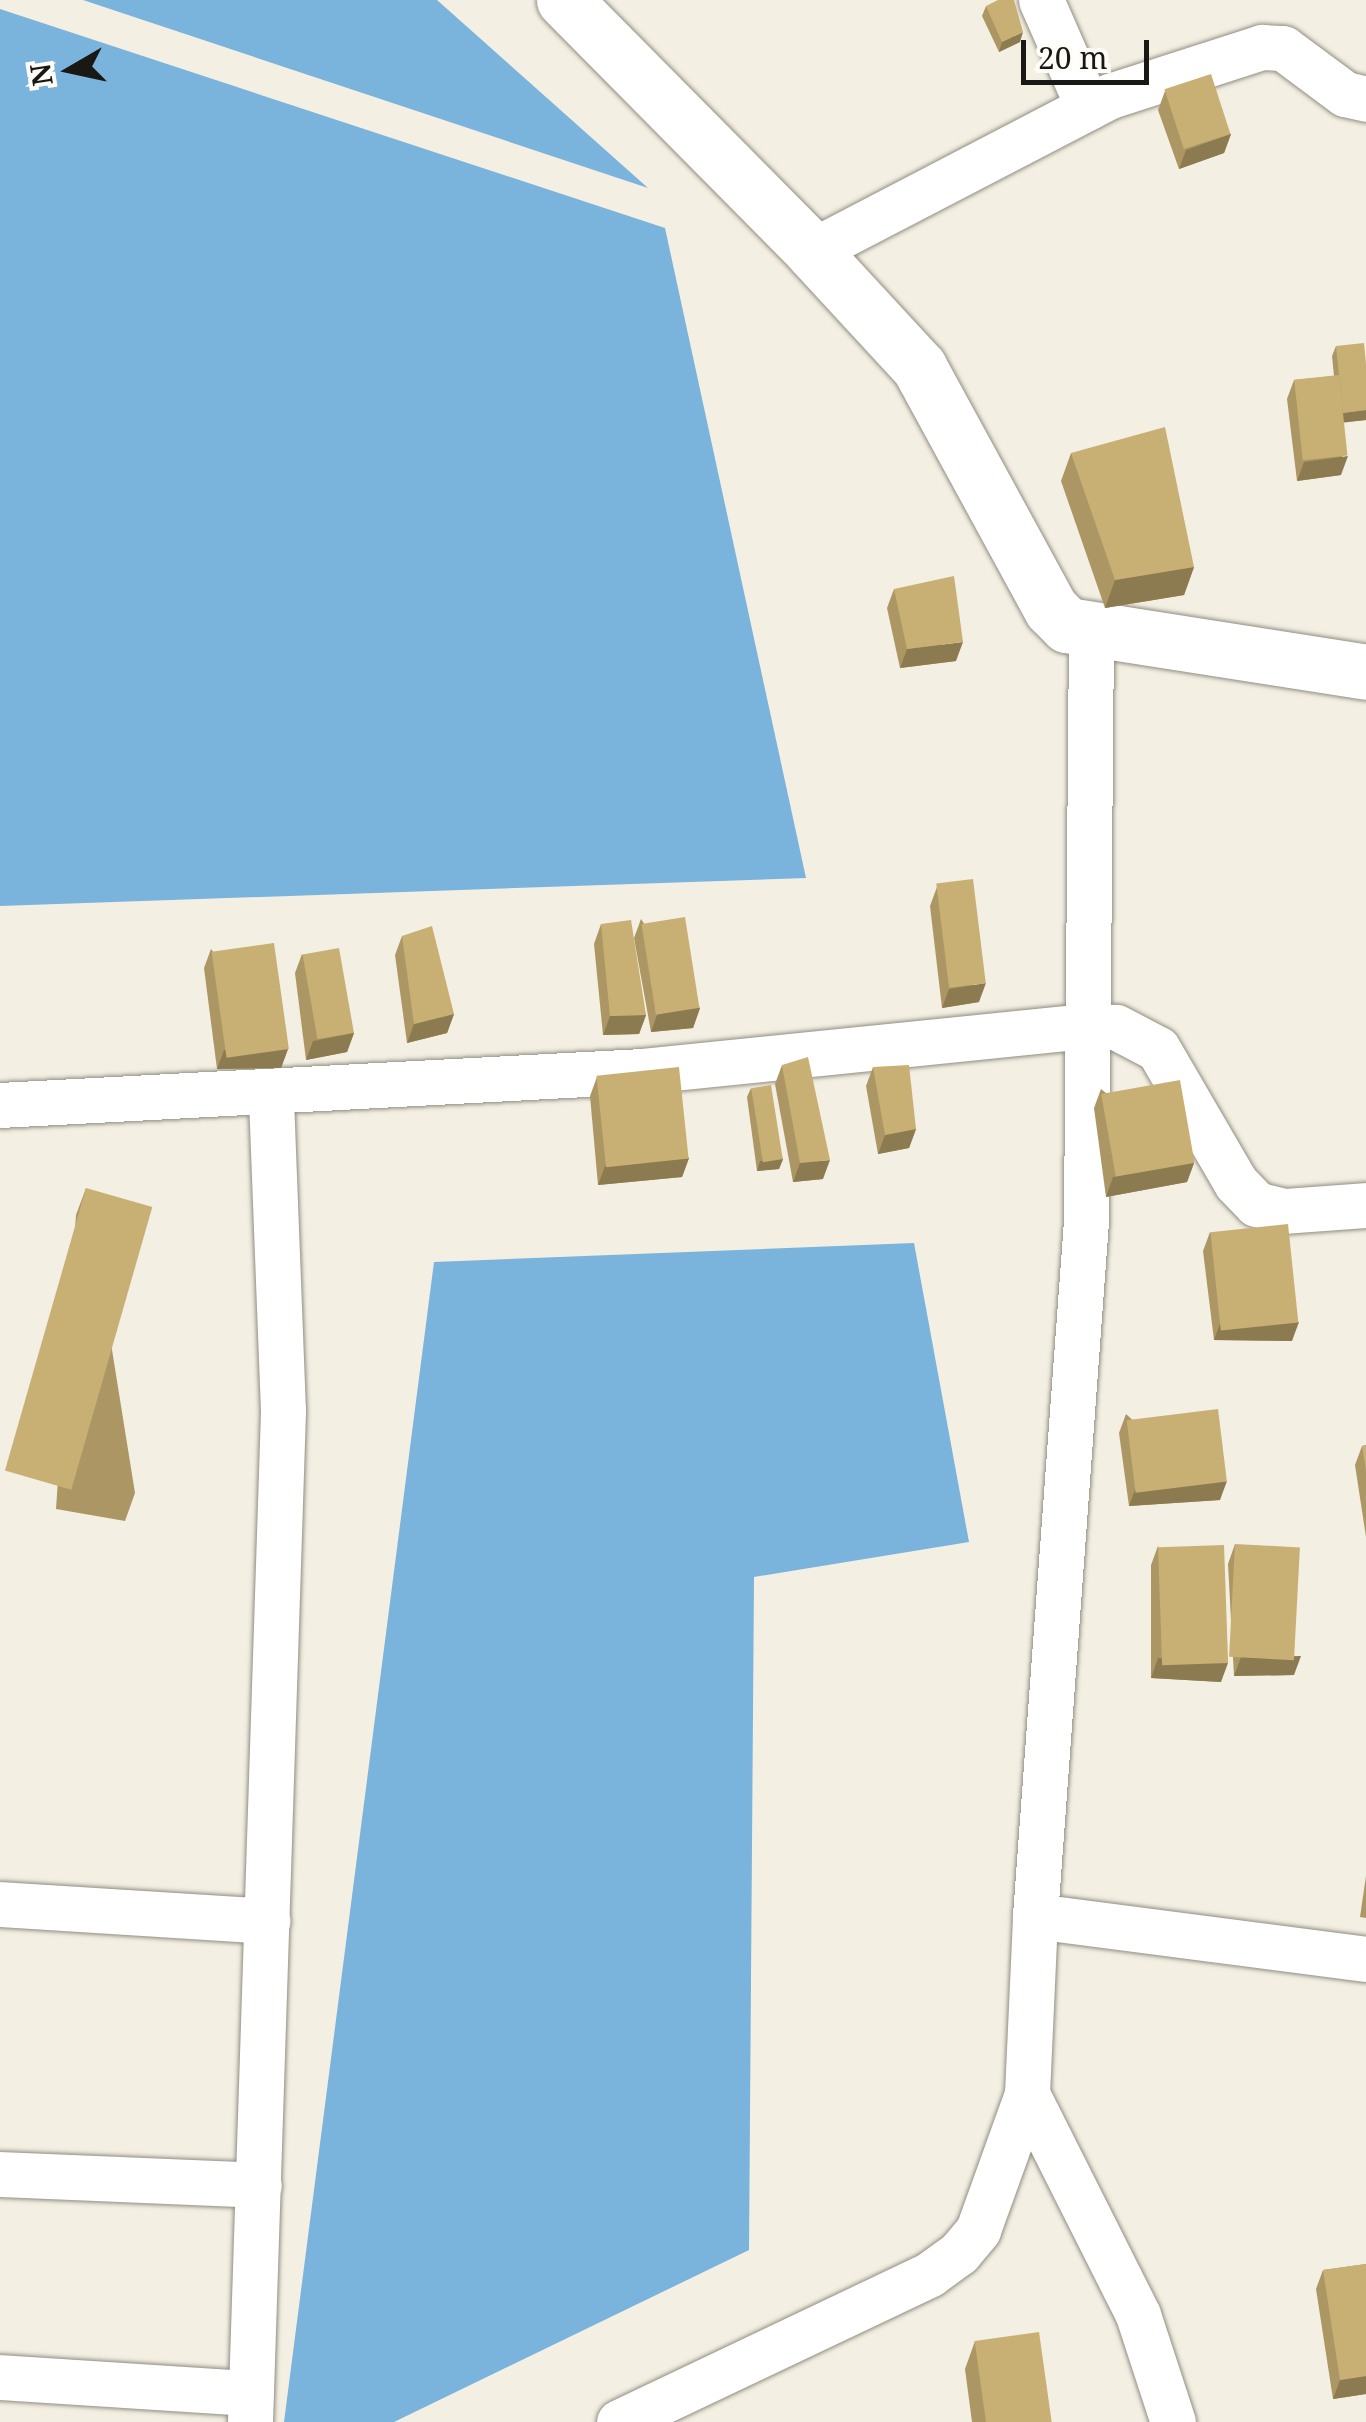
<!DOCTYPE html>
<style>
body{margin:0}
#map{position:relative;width:1366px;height:2422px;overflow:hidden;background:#f4efe3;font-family:"Noto Serif",serif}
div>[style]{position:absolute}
.water>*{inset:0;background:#7ab3db}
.roads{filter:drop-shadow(0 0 2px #918d81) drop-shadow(0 0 2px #918d81)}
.minor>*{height:45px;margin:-22.5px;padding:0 22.5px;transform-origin:22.5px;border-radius:22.5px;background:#fff}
.major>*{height:55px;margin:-27.5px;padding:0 27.5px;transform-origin:27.5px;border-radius:27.5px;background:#fff}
.wall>*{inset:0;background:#ac9764}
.shaded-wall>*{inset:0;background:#8c7b51}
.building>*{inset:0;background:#c8b074;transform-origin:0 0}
span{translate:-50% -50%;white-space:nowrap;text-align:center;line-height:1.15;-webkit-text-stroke:8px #fffdf8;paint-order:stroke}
.north{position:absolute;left:20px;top:20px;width:100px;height:100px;-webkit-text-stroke:8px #fffdf8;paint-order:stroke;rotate:261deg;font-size:28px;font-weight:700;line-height:40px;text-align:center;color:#1a1814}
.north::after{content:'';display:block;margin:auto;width:35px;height:45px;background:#1a1814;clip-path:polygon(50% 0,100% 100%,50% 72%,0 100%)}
.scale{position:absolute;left:1021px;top:40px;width:128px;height:45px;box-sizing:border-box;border:5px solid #1a1814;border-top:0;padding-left:12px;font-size:30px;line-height:35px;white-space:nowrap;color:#1a1814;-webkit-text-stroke:8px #fffdf8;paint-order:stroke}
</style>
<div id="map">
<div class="water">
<i style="clip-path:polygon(83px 0,437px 0,648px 188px)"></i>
<i style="clip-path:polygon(0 9px,665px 228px,806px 878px,0 906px)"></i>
<i style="clip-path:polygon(914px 1243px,969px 1542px,754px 1577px,749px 2250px,394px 2422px,284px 2422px,434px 1262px)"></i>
</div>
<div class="roads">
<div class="minor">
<i style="left:1041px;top:0;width:117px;rotate:66.3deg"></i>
<i style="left:812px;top:251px;width:336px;rotate:-27.5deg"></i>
<i style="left:1110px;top:96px;width:160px;rotate:-17.9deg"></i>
<i style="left:1262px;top:47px;width:21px;rotate:3deg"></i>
<i style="left:1283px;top:48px;width:77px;rotate:36.6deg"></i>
<i style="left:1345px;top:94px;width:22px;rotate:13deg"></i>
<i style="left:1091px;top:632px;width:589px;rotate:90.49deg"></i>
<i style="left:1086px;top:1221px;width:697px;rotate:94.2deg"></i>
<i style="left:1035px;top:1916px;width:334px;rotate:7.4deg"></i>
<i style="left:0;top:1105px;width:644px;rotate:-3.03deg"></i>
<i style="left:643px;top:1071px;width:446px;rotate:-5.8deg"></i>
<i style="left:1087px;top:1026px;width:29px;rotate:2deg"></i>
<i style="left:1116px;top:1027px;width:47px;rotate:27.6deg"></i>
<i style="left:1158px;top:1049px;width:155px;rotate:59.8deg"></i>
<i style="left:1236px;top:1183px;width:29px;rotate:46deg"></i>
<i style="left:1256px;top:1204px;width:29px;rotate:14deg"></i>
<i style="left:1284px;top:1211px;width:82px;rotate:-4.2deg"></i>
<i style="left:0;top:1904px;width:268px;rotate:3.6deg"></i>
<i style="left:1027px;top:2094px;width:247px;rotate:63.3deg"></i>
<i style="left:1138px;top:2315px;width:113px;rotate:71.9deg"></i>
<i style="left:0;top:2174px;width:259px;rotate:2.4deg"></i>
<i style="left:0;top:2377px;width:251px;rotate:3.7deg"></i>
<i style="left:250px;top:2422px;width:1012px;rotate:-88.13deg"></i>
<i style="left:283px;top:1411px;width:319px;rotate:-92.2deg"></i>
<i style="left:619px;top:2422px;width:344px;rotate:-25.4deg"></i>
<i style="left:930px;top:2274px;width:36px;rotate:-36deg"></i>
<i style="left:959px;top:2253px;width:30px;rotate:-50deg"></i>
<i style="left:978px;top:2230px;width:145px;rotate:-70.2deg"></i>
<i style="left:1027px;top:2094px;width:178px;rotate:-87.4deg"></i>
</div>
<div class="major">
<i style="left:564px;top:0;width:353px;rotate:45.3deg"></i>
<i style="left:812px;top:251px;width:158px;rotate:47.3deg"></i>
<i style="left:919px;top:367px;width:276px;rotate:61.4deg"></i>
<i style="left:1051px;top:609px;width:23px;rotate:45deg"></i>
<i style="left:1067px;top:625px;width:303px;rotate:8.9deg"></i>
</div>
</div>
<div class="wall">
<i style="clip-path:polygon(986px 6px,1020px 42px,999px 52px,982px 16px)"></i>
<i style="clip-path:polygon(1165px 91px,1231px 134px,1224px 153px,1179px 169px,1158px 110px)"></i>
<i style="clip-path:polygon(1336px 346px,1366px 364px,1366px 420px,1344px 422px,1341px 475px,1297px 481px,1287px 399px,1294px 380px,1334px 376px,1332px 356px)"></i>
<i style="clip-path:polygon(1071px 453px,1194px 567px,1184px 595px,1105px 608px,1061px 481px)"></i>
<i style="clip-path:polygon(894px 589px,956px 661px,900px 668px,887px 608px)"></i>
<i style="clip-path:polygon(937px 887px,979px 1002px,942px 1008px,930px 906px)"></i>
<i style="clip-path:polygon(641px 919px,700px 1008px,693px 1028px,651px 1032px,634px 938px)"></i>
<i style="clip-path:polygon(601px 924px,646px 1015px,639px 1034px,603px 1035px,594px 944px)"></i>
<i style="clip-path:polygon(402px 936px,454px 1014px,447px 1033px,407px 1043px,395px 955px)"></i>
<i style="clip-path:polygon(211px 949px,288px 1049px,281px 1068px,217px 1069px,204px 968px)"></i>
<i style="clip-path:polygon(302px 954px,354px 1033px,347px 1052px,306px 1060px,295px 973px)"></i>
<i style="clip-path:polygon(782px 1065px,823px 1179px,793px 1182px,775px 1084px)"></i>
<i style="clip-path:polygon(873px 1067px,916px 1129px,909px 1148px,878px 1154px,866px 1086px)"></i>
<i style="clip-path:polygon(597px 1077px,689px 1158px,682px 1177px,598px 1185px,590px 1096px)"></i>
<i style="clip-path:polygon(751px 1088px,783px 1159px,779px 1169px,757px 1171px,747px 1097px)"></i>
<i style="clip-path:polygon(1101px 1089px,1194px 1163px,1187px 1182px,1106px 1197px,1094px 1108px)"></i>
<i style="clip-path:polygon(86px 1188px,135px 1493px,125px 1521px,56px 1509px,76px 1215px)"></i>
<i style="clip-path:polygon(1210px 1232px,1292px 1341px,1214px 1340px,1203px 1251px)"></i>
<i style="clip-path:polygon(1126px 1414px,1220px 1500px,1129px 1506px,1119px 1433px)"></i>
<i style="clip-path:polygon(1366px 1445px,1366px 1537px,1355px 1465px,1362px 1446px)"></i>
<i style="clip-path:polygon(1235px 1544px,1294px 1675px,1234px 1676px,1228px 1564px)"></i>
<i style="clip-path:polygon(1158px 1546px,1221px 1682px,1151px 1678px,1151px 1565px)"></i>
<i style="clip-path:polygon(1366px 1876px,1366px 1918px,1360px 1917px)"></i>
<i style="clip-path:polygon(1366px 2264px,1366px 2394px,1333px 2399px,1316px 2289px,1323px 2270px)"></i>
<i style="clip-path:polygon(975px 2341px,1051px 2422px,972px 2422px,965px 2369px)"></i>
</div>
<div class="shaded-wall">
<i style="clip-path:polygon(1023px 32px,1020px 42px,999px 52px,1002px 42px)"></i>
<i style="clip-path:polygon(1231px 134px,1224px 153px,1179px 169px,1186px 150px)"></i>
<i style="clip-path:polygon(1366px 410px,1366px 420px,1340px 423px,1343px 413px)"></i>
<i style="clip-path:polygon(1348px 456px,1341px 475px,1297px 481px,1304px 462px)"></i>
<i style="clip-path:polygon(1194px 567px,1184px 595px,1105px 608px,1115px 580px)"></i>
<i style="clip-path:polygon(963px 642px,956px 661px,900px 668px,907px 649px)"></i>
<i style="clip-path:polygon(986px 983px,979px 1002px,942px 1008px,949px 989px)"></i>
<i style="clip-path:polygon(700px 1008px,693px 1028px,651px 1032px,658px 1012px)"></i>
<i style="clip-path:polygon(454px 1014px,447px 1033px,407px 1043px,414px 1024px)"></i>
<i style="clip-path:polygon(646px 1015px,639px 1034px,603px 1035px,610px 1016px)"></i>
<i style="clip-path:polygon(354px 1033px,347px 1052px,306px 1060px,313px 1041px)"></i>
<i style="clip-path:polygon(288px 1049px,281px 1068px,217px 1069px,224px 1050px)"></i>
<i style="clip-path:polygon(916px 1129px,909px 1148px,878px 1154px,885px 1135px)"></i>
<i style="clip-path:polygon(689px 1158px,682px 1177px,598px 1185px,605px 1166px)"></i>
<i style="clip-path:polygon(783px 1159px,779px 1169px,757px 1171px,760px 1161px)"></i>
<i style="clip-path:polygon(830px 1160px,823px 1179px,793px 1182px,800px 1163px)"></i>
<i style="clip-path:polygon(1194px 1163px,1187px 1182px,1106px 1197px,1113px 1177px)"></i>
<i style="clip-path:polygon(1221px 1321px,1299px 1322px,1292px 1341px,1214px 1340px)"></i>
<i style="clip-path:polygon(1227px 1481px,1220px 1500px,1129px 1506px,1136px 1487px)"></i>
<i style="clip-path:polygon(1301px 1656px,1294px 1675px,1234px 1676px,1241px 1657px)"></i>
<i style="clip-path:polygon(1158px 1658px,1228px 1663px,1221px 1682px,1151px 1678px)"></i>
<i style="clip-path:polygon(1366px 2376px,1366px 2394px,1333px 2399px,1340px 2380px)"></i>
</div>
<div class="building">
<i style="clip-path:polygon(998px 0,1014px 0,1023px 32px,1002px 42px,986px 6px)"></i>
<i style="left:1211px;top:74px;width:63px;height:49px;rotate:72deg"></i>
<i style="clip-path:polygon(1364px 343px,1366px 364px,1366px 410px,1343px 413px,1336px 346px)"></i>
<i style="left:1339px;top:375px;width:81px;height:45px;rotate:84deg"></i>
<i style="clip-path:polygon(1165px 427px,1194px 567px,1115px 580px,1071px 453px)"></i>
<i style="clip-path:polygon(954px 576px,963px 642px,907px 649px,894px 589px)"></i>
<i style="left:973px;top:879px;width:105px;height:37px;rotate:83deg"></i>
<i style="left:685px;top:917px;width:92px;height:44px;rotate:81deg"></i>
<i style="clip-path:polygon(631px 920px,646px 1015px,610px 1016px,601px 924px)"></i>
<i style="clip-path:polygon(432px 926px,454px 1014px,414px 1024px,402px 936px)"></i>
<i style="left:274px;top:943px;width:107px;height:63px;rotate:82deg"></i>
<i style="left:339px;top:948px;width:86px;height:37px;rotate:80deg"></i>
<i style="clip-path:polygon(808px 1057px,830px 1160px,800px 1163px,782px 1065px)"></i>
<i style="clip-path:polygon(909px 1065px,916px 1129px,885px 1135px,873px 1067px)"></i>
<i style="left:679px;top:1067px;width:92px;height:83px;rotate:84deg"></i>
<i style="left:1180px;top:1080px;width:84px;height:80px;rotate:80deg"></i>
<i style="left:771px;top:1085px;width:75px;height:20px;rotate:81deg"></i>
<i style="left:86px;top:1188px;width:69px;height:294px;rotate:16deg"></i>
<i style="left:1288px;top:1224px;width:99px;height:78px;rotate:84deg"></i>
<i style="left:1218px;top:1409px;width:73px;height:92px;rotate:83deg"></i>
<i style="clip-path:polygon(1366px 1445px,1366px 1470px,1362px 1446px)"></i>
<i style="left:1235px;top:1544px;width:65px;height:113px;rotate:3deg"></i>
<i style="left:1224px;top:1545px;width:118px;height:66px;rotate:88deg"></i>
<i style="clip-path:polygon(1366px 2264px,1366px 2376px,1340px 2380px,1323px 2270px)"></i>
<i style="left:1039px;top:2332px;width:91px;height:65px;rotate:82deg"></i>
</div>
<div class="north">N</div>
<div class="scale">20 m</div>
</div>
